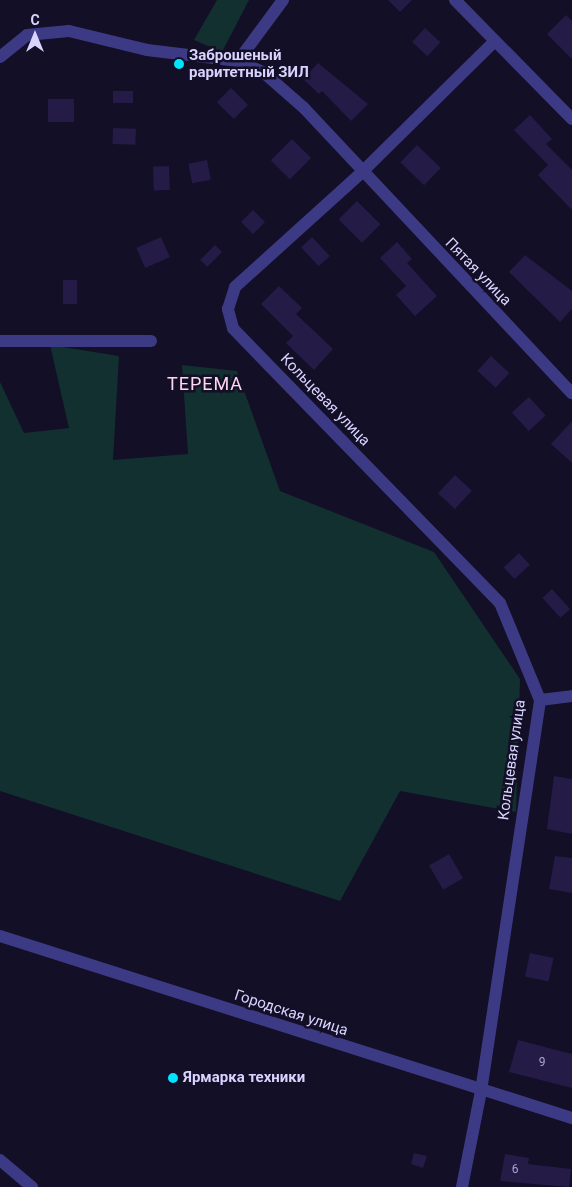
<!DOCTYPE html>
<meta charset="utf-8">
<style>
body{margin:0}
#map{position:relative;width:572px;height:1187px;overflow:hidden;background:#130f26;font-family:Roboto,sans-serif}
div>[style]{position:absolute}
.green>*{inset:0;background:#12302f}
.building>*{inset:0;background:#241b47;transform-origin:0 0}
.minor>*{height:12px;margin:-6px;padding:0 6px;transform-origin:6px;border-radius:6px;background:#3d3a85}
.dots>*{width:14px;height:14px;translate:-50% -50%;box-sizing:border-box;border:2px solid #130f26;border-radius:50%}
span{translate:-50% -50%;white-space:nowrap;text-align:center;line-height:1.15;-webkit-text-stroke:5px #130f26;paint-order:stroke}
.number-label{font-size:12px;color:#aca6d1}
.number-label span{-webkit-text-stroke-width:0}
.poi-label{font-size:15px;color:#d9d4ff;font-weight:700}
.left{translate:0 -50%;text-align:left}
.street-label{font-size:15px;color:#d9d4ff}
.quarter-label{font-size:18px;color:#ffd6f0;letter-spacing:1px}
.north{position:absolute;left:10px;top:10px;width:50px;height:50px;-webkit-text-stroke:4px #130f26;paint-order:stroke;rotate:0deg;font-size:14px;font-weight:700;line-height:20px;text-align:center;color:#d9d4ff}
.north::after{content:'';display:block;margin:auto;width:18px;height:22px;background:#d9d4ff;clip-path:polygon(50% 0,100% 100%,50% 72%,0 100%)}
</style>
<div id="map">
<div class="green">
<i style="clip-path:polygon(217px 0,249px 0,222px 52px,194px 40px)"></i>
<i style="clip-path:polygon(50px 345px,119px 356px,113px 460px,188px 454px,182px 365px,237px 371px,280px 491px,434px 552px,520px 679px,516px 812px,400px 791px,340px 901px,0 791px,0 382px,24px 433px,69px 428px)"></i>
</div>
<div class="building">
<i style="clip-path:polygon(388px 0,412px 0,400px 12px)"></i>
<i style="clip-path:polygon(566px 15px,572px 21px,572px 59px,547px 34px)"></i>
<i style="left:425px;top:28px;width:21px;height:19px;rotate:43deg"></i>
<i style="clip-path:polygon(318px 63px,368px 104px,351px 121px,322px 91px,319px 94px,303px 79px)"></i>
<i style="left:231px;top:88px;width:24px;height:20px;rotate:45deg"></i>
<i style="left:113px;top:91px;width:20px;height:12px"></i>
<i style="left:48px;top:99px;width:26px;height:23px"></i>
<i style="clip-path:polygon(530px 115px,552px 139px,546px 144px,572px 170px,572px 210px,538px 175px,548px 165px,514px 130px)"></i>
<i style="left:113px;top:128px;width:23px;height:16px;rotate:2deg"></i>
<i style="left:292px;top:139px;width:27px;height:30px;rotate:45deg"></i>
<i style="left:417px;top:145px;width:33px;height:24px;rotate:44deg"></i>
<i style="left:207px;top:160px;width:20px;height:19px;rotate:79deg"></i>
<i style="left:169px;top:166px;width:24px;height:16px;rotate:88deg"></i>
<i style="left:357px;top:201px;width:33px;height:26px;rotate:45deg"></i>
<i style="left:253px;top:210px;width:17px;height:17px;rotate:45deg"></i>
<i style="left:161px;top:237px;width:22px;height:27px;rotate:66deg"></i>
<i style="left:312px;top:237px;width:26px;height:15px;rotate:47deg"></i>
<i style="clip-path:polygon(397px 242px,412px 259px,407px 263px,437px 296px,415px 316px,396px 295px,406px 286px,380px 258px)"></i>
<i style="left:215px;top:245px;width:10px;height:21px;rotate:45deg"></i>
<i style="clip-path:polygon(525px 255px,572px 291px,572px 309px,560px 322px,509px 272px)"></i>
<i style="left:63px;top:280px;width:14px;height:24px"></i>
<i style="clip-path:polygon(279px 286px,302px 308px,296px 314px,333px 349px,314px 370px,286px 343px,293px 336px,261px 304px)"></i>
<i style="left:491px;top:356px;width:25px;height:20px;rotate:43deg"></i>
<i style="left:529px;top:397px;width:25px;height:23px;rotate:48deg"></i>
<i style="clip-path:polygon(572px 421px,572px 463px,551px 444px)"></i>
<i style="left:455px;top:475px;width:23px;height:25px;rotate:43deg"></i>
<i style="left:519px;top:553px;width:16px;height:21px;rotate:47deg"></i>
<i style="left:552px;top:589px;width:27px;height:13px;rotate:48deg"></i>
<i style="clip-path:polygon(554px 776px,572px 779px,572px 834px,547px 829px)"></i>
<i style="left:449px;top:854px;width:28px;height:23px;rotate:60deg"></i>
<i style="clip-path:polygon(555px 856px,572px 858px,572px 893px,549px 889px)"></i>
<i style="left:530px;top:953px;width:24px;height:24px;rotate:12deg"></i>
<i style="clip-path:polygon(518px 1040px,572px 1054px,572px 1088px,509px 1072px)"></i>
<i style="clip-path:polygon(414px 1153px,427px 1156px,423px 1168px,411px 1164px)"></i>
<i style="clip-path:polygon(505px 1154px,529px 1158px,528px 1164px,571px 1169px,569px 1187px,500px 1181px)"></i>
</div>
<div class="minor">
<i style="left:455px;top:0;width:167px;rotate:45.5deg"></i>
<i style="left:0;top:57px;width:35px;rotate:-39deg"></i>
<i style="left:27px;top:35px;width:42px;rotate:-5.4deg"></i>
<i style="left:69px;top:31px;width:80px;rotate:13.7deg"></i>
<i style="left:147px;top:50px;width:92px;rotate:6.9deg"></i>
<i style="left:238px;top:61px;width:27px;rotate:24deg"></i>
<i style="left:263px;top:72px;width:55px;rotate:41.3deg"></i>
<i style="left:304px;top:108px;width:391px;rotate:46.8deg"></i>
<i style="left:238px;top:61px;width:76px;rotate:-53.6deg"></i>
<i style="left:0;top:341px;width:151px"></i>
<i style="left:540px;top:700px;width:32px;rotate:-7deg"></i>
<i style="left:0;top:936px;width:600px;rotate:17.65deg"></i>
<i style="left:0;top:1160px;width:42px;rotate:40.2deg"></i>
<i style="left:462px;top:1187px;width:98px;rotate:-78.8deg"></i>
<i style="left:481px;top:1091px;width:395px;rotate:-81.4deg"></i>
<i style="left:540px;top:700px;width:105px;rotate:-112.4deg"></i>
<i style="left:500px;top:603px;width:383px;rotate:-134.2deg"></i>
<i style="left:233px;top:328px;width:20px;rotate:-105deg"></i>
<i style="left:228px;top:309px;width:23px;rotate:-72deg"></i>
<i style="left:235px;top:287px;width:170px;rotate:-42.1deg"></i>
<i style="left:361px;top:173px;width:188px;rotate:-44.6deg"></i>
</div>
<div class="dots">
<i style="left:179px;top:64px;background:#00e5ff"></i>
<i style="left:173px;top:1078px;background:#00e5ff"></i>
</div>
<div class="number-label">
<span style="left:542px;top:1063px">9</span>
<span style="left:515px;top:1170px">6</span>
</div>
<div class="poi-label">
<span class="left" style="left:189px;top:64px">Заброшеный<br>раритетный ЗИЛ</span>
<span class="left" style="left:183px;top:1078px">Ярмарка техники</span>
</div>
<div class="street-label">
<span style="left:478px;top:272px;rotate:46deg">Пятая улица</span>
<span style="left:325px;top:400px;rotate:46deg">Кольцевая улица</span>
<span style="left:512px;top:760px;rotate:-82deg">Кольцевая улица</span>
<span style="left:291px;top:1013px;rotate:18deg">Городская улица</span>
</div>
<div class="quarter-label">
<span style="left:205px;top:384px">ТЕРЕМА</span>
</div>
<div class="north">С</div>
</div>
